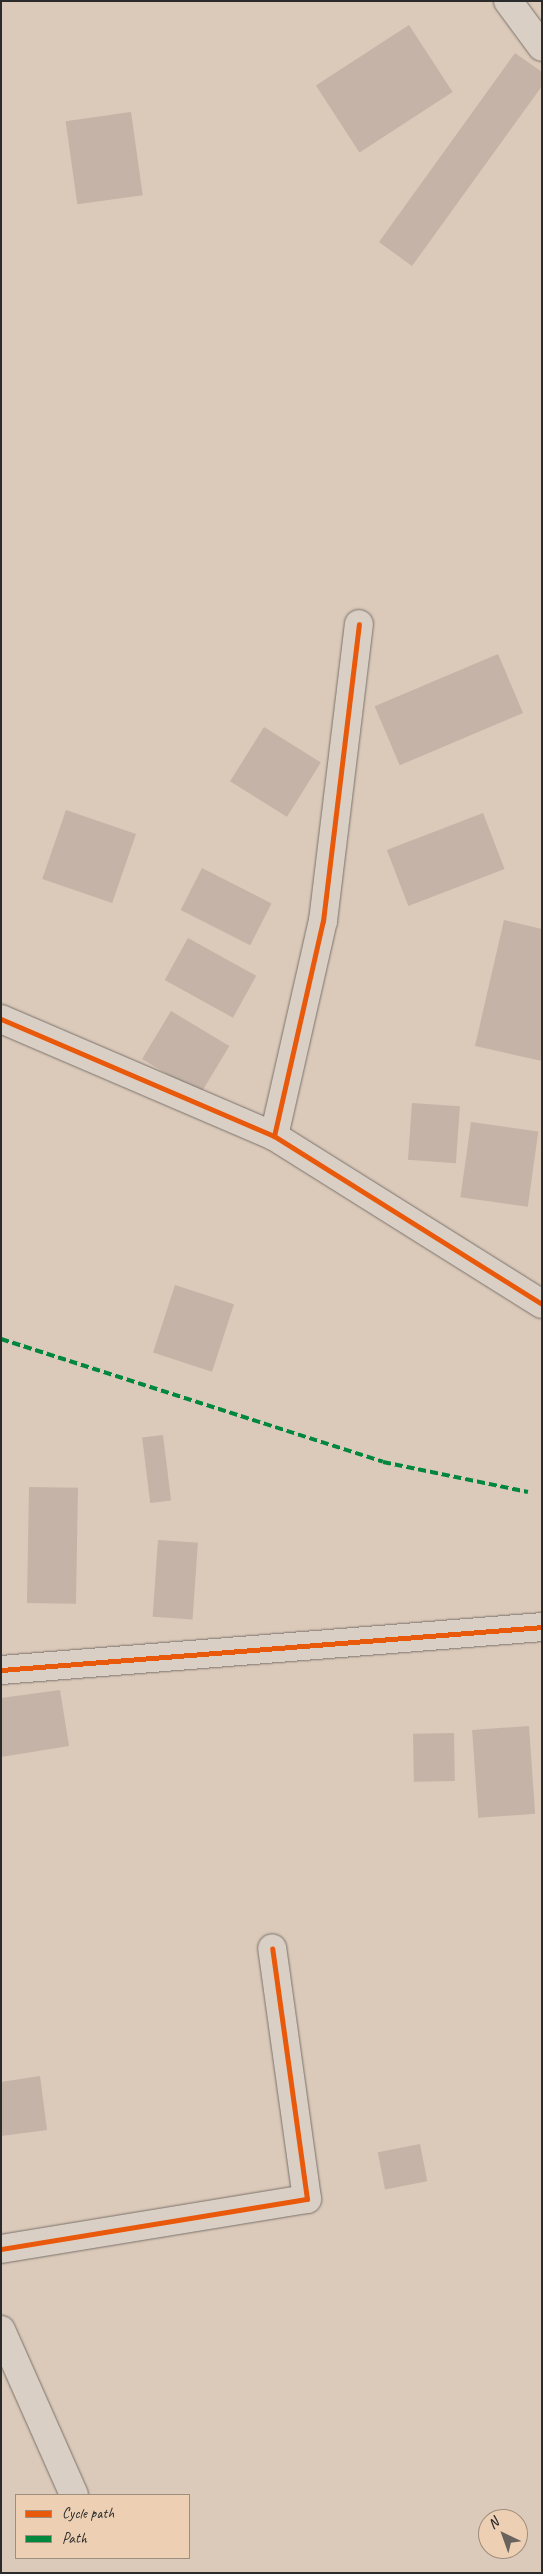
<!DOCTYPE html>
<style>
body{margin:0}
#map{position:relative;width:543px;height:2574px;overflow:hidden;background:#dbc9b9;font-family:Caveat,sans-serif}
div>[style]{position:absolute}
.building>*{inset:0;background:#c5b3a7;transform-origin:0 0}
.roads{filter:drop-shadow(0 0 1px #7a726b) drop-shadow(0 0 1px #7a726b)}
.minor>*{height:28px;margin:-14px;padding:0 14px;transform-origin:14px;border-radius:14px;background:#dacfc5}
.quiet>*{height:4px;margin-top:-2px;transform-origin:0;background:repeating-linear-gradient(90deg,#00873e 0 8px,transparent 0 12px)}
.cycleway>*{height:5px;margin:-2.5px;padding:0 2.5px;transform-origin:2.5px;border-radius:2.5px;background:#e8590c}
span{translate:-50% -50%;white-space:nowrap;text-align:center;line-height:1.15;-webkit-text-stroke:4px #edd0b4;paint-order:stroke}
.frame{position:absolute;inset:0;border:2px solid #2b2b2b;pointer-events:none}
.legend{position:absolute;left:15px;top:2494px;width:175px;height:65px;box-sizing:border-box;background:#edd0b4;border:1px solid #9f8e7d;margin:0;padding:6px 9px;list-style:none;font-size:15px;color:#2b2b2b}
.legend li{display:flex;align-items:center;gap:10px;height:25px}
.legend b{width:25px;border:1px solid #9f8e7d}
.north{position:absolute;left:478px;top:2509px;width:50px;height:50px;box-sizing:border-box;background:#edd0b4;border:1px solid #9f8e7d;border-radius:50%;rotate:318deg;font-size:14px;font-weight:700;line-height:20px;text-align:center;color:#2b2b2b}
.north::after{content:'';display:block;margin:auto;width:18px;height:22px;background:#69625d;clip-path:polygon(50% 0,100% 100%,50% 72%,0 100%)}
</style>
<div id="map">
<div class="building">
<i style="left:409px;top:25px;width:80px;height:111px;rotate:57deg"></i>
<i style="clip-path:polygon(515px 53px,542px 72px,542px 86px,412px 266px,379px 242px)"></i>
<i style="left:131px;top:112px;width:84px;height:66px;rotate:82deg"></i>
<i style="left:498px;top:654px;width:64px;height:134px;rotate:67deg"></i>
<i style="left:264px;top:727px;width:67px;height:64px;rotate:32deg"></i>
<i style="left:66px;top:810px;width:74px;height:73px;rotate:19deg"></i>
<i style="left:483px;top:813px;width:60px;height:103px;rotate:69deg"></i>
<i style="left:202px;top:868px;width:78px;height:47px;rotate:27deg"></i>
<i style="clip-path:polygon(504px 920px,542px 929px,542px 1061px,475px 1046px)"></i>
<i style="left:188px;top:938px;width:78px;height:48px;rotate:29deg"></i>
<i style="left:171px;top:1011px;width:68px;height:56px;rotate:31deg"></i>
<i style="left:412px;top:1103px;width:48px;height:57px;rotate:4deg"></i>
<i style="left:471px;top:1122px;width:68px;height:76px;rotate:8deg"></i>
<i style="left:175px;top:1285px;width:62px;height:71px;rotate:18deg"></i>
<i style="left:163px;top:1435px;width:66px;height:21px;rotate:83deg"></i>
<i style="left:29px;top:1487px;width:49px;height:116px;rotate:1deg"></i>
<i style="left:158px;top:1540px;width:40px;height:77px;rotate:4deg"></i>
<i style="clip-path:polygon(60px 1690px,69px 1746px,1px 1757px,1px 1698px)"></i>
<i style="left:529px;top:1726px;width:88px;height:57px;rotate:86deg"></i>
<i style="left:454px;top:1733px;width:48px;height:41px;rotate:89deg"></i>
<i style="clip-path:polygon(40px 2076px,47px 2130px,1px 2136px,1px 2082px)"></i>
<i style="left:420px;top:2144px;width:38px;height:43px;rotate:79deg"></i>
</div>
<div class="roads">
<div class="minor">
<i style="left:508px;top:1px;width:57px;rotate:53.5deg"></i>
<i style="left:1px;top:1019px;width:297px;rotate:23.2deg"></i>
<i style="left:274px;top:1136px;width:316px;rotate:32.1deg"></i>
<i style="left:274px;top:1136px;width:221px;rotate:-77.2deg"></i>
<i style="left:323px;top:921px;width:299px;rotate:-83.1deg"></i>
<i style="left:1px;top:1670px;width:543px;rotate:-4.54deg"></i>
<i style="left:1px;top:2249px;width:310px;rotate:-9.3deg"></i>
<i style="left:307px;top:2199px;width:253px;rotate:-97.9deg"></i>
<i style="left:1px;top:2330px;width:180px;rotate:66.1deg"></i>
</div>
</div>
<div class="quiet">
<i style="left:1px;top:1339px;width:401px;rotate:17.8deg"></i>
<i style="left:383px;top:1462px;width:148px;rotate:11.7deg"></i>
</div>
<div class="cycleway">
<i style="left:1px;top:1019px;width:297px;rotate:23.2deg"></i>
<i style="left:274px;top:1136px;width:316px;rotate:32.1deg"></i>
<i style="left:274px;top:1136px;width:221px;rotate:-77.2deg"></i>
<i style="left:323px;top:921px;width:299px;rotate:-83.1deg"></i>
<i style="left:1px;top:1670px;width:543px;rotate:-4.54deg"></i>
<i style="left:1px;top:2249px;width:310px;rotate:-9.3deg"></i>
<i style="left:307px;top:2199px;width:253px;rotate:-97.9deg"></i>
</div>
<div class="frame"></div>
<ul class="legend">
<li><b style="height:6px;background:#e8590c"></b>Cycle path</li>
<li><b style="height:6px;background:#00873e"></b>Path</li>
</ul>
<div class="north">N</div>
</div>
